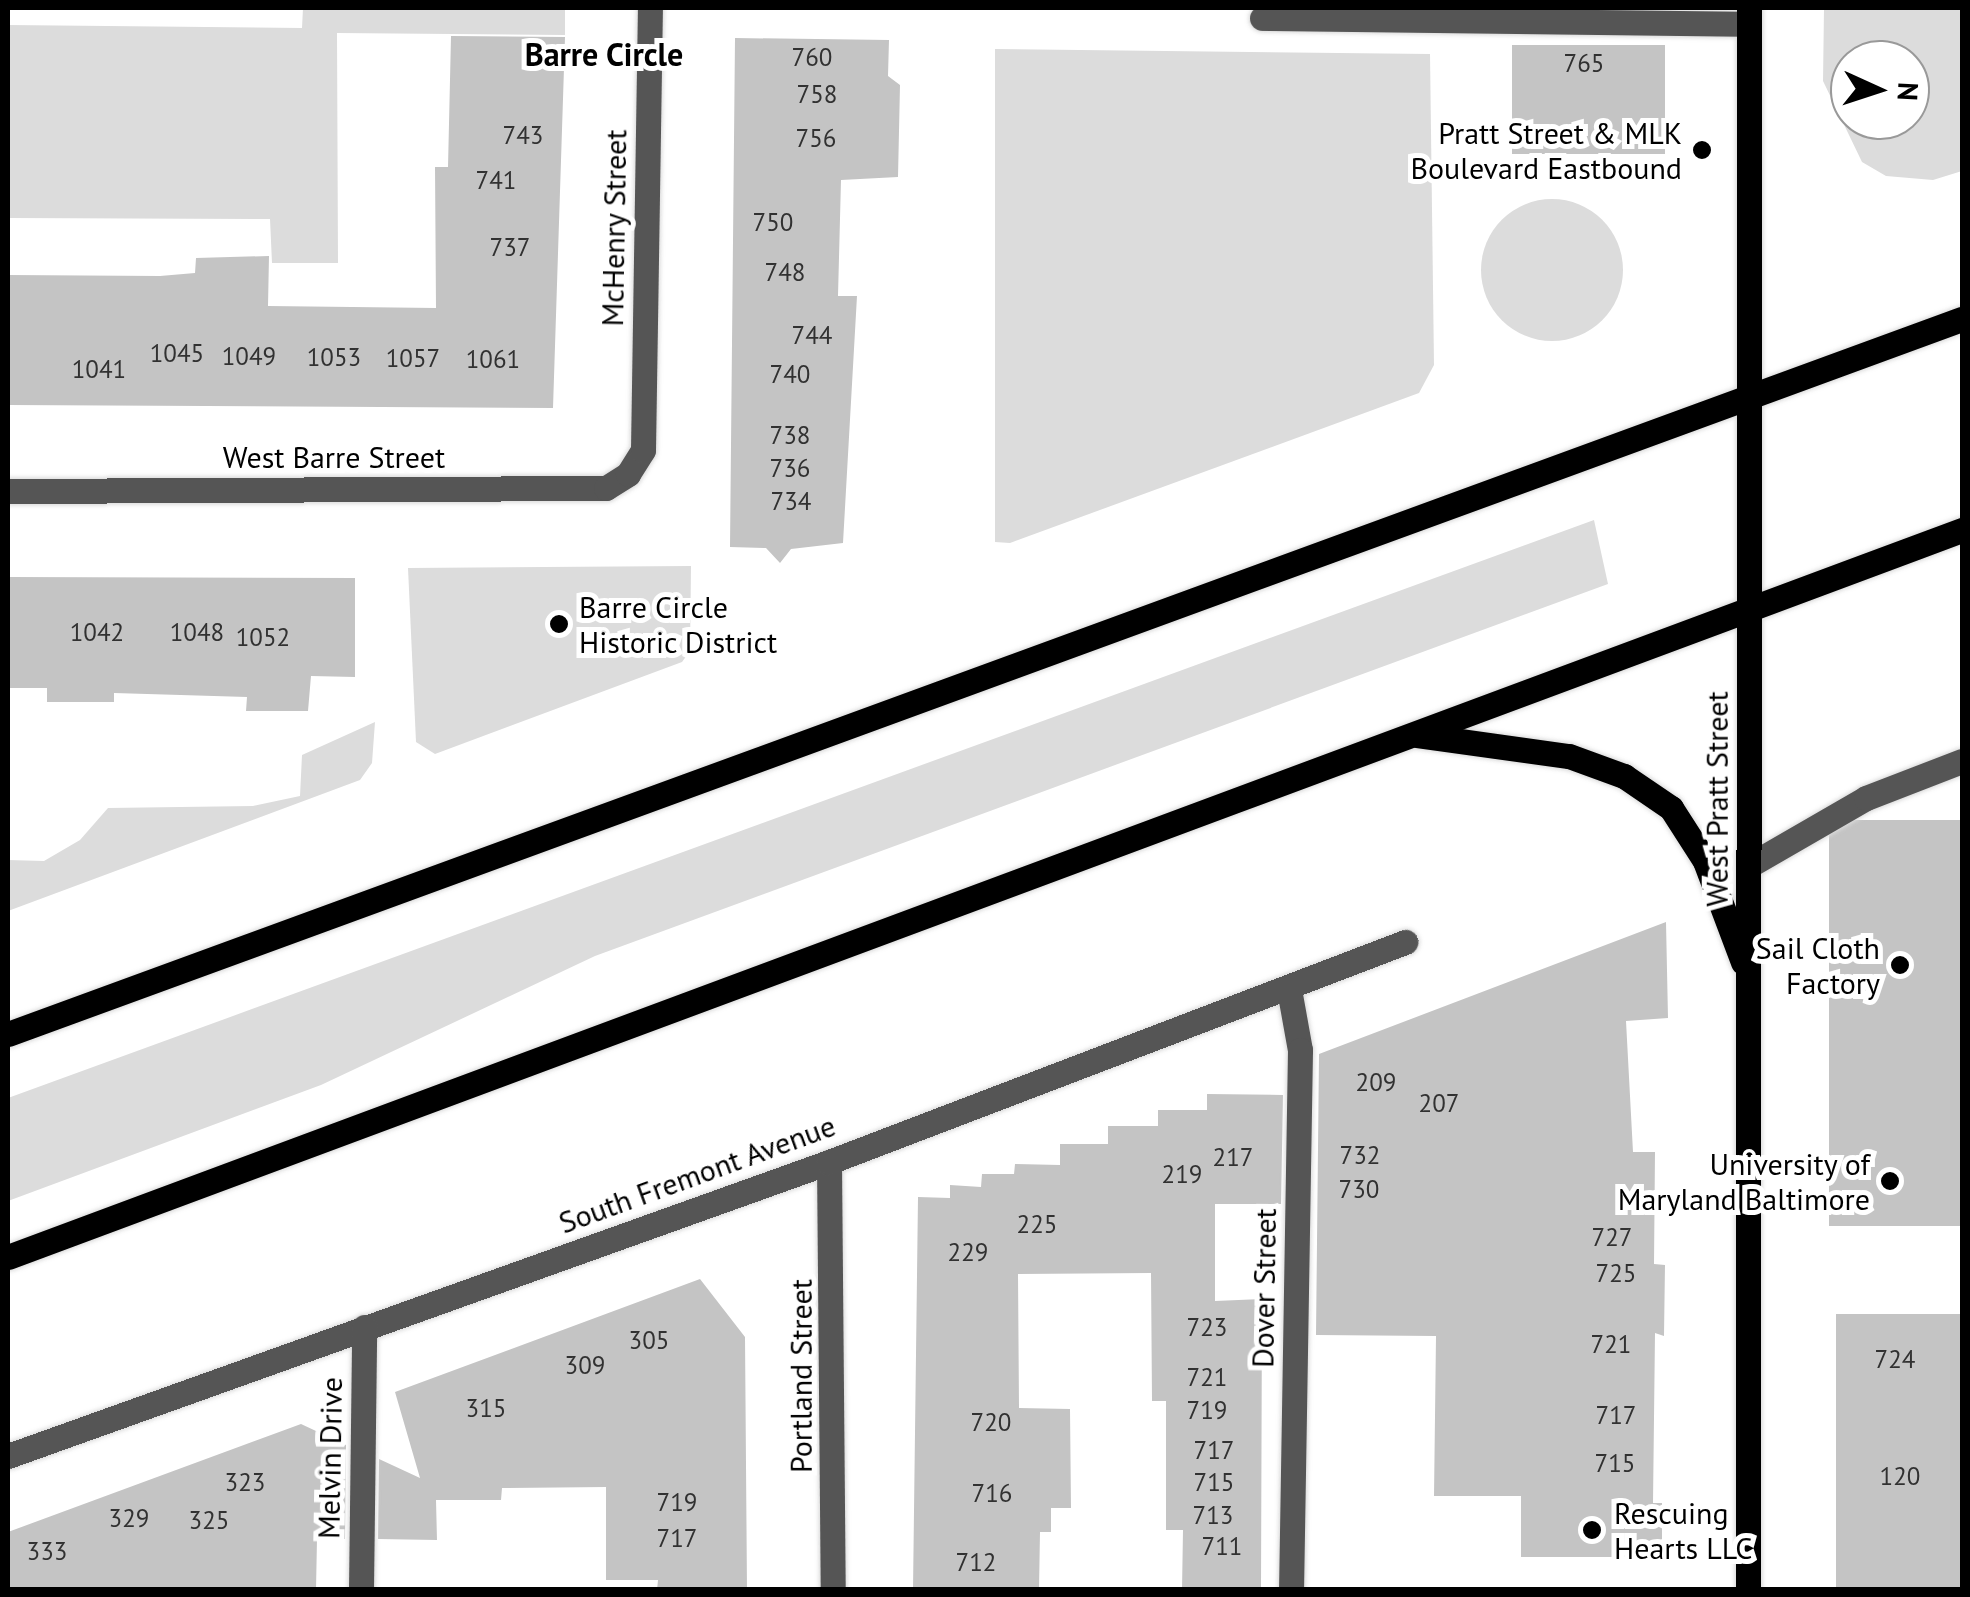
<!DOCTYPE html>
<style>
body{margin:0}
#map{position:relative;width:1970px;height:1597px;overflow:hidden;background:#fff;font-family:"PT Sans",sans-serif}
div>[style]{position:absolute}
.green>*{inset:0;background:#dcdcdc}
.round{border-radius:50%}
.building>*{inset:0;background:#c4c4c4;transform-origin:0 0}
.roads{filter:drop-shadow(0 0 2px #dbdbdb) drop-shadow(0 0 2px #dbdbdb)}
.minor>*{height:25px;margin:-12.5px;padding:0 12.5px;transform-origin:12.5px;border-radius:12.5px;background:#555}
.major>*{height:25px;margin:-12.5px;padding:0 12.5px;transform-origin:12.5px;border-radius:12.5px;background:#000}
.dots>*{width:28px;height:28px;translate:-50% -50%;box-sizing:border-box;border:5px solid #fff;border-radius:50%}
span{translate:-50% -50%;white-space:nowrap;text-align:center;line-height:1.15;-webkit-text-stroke:10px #fff;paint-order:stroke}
.number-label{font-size:25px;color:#313131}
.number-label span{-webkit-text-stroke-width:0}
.poi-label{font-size:30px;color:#000}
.right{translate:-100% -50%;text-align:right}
.left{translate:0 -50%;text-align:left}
.street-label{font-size:30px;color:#000}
.neighbourhood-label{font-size:32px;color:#000;font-weight:700}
.frame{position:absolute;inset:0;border:10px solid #000;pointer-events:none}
.north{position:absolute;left:1830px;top:40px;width:100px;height:100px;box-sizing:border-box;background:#fff;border:2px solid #999;border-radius:50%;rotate:93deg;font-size:28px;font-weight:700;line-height:40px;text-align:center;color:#000}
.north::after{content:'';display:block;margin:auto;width:35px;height:45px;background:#000;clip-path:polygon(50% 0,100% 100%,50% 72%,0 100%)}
</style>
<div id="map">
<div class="green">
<i style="clip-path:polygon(303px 8px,565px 8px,565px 35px,337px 33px,338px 263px,272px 263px,270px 219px,8px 218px,8px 25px,302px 28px)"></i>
<i style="clip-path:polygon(evenodd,1824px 8px,1962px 8px,1962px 171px,1933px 180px,1886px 176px,1862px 162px,1823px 81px,1824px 8px,1850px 60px,1910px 60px,1910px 120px,1850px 120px,1850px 60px)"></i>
<i style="clip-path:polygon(995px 49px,1430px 54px,1434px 365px,1419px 393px,1010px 543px,995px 542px)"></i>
<i class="round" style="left:1481px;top:199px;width:142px;height:142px"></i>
<i style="clip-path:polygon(1594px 520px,1608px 584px,595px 956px,321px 1085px,8px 1201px,8px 1098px)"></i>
<i style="clip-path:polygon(691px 566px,690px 651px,682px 662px,435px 754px,416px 742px,408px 568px)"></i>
<i style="clip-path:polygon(375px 722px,372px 763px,360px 780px,8px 911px,8px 860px,44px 861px,80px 840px,108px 808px,253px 806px,300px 796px,302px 755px)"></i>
</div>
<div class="building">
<i style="clip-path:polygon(451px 36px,565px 37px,553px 408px,8px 405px,8px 275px,160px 276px,195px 273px,196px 258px,269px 256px,268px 306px,436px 308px,435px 167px,448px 167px)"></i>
<i style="clip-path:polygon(735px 38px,889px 40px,888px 76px,900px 85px,898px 177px,841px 180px,838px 296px,857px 296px,843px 543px,791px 549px,780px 563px,766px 548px,730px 547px)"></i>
<i style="left:1512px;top:45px;width:153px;height:109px"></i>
<i style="clip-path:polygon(8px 577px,355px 578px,355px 677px,311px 676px,308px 711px,246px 711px,247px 697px,114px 693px,114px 702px,47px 702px,47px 688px,8px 688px)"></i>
<i style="left:1962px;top:820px;width:406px;height:133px;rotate:90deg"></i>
<i style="clip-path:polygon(1666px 922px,1668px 1018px,1626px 1021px,1633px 1152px,1655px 1152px,1654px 1264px,1665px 1265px,1664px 1336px,1655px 1333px,1653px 1503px,1662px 1503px,1662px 1557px,1521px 1557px,1521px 1496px,1434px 1496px,1436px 1336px,1316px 1335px,1319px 1054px)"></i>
<i style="clip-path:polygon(1207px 1094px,1283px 1095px,1281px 1204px,1215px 1204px,1215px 1301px,1262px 1299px,1261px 1590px,1182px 1590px,1183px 1530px,1166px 1530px,1166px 1401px,1152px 1401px,1151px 1273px,1018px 1274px,1019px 1408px,1070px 1409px,1071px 1508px,1051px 1508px,1051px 1532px,1040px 1532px,1039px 1590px,913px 1590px,918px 1197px,950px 1198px,950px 1185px,981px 1187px,982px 1174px,1014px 1174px,1015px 1164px,1060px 1165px,1060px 1144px,1108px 1144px,1108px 1126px,1158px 1126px,1158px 1110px,1207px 1110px)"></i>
<i style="clip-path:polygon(700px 1279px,745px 1337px,747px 1590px,657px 1590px,658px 1580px,606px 1580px,606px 1487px,502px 1488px,501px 1500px,436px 1500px,437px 1540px,378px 1539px,379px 1459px,420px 1478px,395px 1392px)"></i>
<i style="left:1962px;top:1314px;width:276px;height:126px;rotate:90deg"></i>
<i style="clip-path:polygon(301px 1424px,346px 1445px,345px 1539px,317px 1539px,316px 1590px,8px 1590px,8px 1532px)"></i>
</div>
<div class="roads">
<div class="minor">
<i style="left:1262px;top:18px;width:487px;rotate:0.7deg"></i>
<i style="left:8px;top:491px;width:598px;rotate:-0.29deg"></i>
<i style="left:606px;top:488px;width:26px;rotate:-32deg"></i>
<i style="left:628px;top:474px;width:28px;rotate:-58deg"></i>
<i style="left:643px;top:450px;width:442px;rotate:-89.1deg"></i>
<i style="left:1750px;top:865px;width:134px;rotate:-30deg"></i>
<i style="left:1866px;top:798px;width:103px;rotate:-21.1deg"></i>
<i style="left:1289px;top:989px;width:62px;rotate:79.8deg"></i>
<i style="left:1300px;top:1050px;width:540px;rotate:90.95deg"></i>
<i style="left:829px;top:1162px;width:428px;rotate:89.5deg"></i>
<i style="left:8px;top:1456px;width:872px;rotate:-19.7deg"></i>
<i style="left:829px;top:1162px;width:617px;rotate:-20.9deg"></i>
<i style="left:361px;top:1590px;width:263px;rotate:-89.3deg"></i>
</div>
<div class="major">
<i style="left:1417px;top:735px;width:153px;rotate:7.9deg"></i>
<i style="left:1569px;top:756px;width:59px;rotate:20deg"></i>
<i style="left:1624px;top:776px;width:57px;rotate:34.2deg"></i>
<i style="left:1671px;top:808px;width:63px;rotate:57.3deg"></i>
<i style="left:1705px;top:861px;width:108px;rotate:69.4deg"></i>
<i style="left:8px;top:1034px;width:2081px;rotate:-20.1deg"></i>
<i style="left:8px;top:1257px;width:2085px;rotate:-20.41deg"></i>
<i style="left:1748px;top:1590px;width:1582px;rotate:-89.96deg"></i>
</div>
</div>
<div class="dots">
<i style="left:1702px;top:150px;background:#000"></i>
<i style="left:559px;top:624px;background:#000"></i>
<i style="left:1900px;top:965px;background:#000"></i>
<i style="left:1890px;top:1181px;background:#000"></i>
<i style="left:1592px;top:1530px;background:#000"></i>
</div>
<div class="number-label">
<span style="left:812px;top:57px">760</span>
<span style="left:1584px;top:63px">765</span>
<span style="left:817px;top:94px">758</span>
<span style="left:523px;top:135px">743</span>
<span style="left:816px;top:138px">756</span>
<span style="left:496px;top:180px">741</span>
<span style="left:773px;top:222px">750</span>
<span style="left:510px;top:247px">737</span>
<span style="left:785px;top:272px">748</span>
<span style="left:812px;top:335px">744</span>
<span style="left:177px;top:353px">1045</span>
<span style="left:249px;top:356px">1049</span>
<span style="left:334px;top:357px">1053</span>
<span style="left:413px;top:358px">1057</span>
<span style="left:493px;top:359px">1061</span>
<span style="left:99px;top:369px">1041</span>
<span style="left:790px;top:374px">740</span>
<span style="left:790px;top:435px">738</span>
<span style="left:790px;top:468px">736</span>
<span style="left:791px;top:501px">734</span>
<span style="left:97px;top:632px">1042</span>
<span style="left:197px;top:632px">1048</span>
<span style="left:263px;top:637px">1052</span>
<span style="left:1376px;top:1082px">209</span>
<span style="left:1439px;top:1103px">207</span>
<span style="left:1360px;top:1155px">732</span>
<span style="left:1233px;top:1157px">217</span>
<span style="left:1182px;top:1174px">219</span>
<span style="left:1359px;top:1189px">730</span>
<span style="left:1037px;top:1224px">225</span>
<span style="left:1612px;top:1237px">727</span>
<span style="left:968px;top:1252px">229</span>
<span style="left:1616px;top:1273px">725</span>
<span style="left:1207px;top:1327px">723</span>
<span style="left:649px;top:1340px">305</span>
<span style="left:1611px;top:1344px">721</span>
<span style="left:1895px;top:1359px">724</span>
<span style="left:585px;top:1365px">309</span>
<span style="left:1207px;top:1377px">721</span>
<span style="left:486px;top:1408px">315</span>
<span style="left:1207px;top:1410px">719</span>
<span style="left:1616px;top:1415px">717</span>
<span style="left:991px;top:1422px">720</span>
<span style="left:1214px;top:1450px">717</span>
<span style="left:1615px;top:1463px">715</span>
<span style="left:1900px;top:1476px">120</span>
<span style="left:245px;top:1482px">323</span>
<span style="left:1214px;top:1482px">715</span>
<span style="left:992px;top:1493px">716</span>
<span style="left:677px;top:1502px">719</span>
<span style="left:1213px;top:1515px">713</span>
<span style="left:129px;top:1518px">329</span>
<span style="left:209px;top:1520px">325</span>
<span style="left:677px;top:1538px">717</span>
<span style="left:1222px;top:1546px">711</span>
<span style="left:47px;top:1551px">333</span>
<span style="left:976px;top:1562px">712</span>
</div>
<div class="poi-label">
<span class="right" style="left:1682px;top:150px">Pratt Street &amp; MLK<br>Boulevard Eastbound</span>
<span class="left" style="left:579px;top:624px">Barre Circle<br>Historic District</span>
<span class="right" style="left:1880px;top:965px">Sail Cloth<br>Factory</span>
<span class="right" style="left:1870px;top:1181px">University of<br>Maryland Baltimore</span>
<span class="left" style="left:1614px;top:1530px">Rescuing<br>Hearts LLC</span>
</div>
<div class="street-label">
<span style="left:614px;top:228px;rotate:-89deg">McHenry Street</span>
<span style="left:334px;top:457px">West Barre Street</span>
<span style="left:1717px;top:799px;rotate:-90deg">West Pratt Street</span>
<span style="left:697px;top:1174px;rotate:-20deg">South Fremont Avenue</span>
<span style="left:1264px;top:1288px;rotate:-89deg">Dover Street</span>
<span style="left:801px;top:1376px;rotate:-90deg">Portland Street</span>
<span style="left:330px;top:1458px;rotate:-89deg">Melvin Drive</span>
</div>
<div class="neighbourhood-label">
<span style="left:604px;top:54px">Barre Circle</span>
</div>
<div class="frame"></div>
<div class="north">N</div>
</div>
